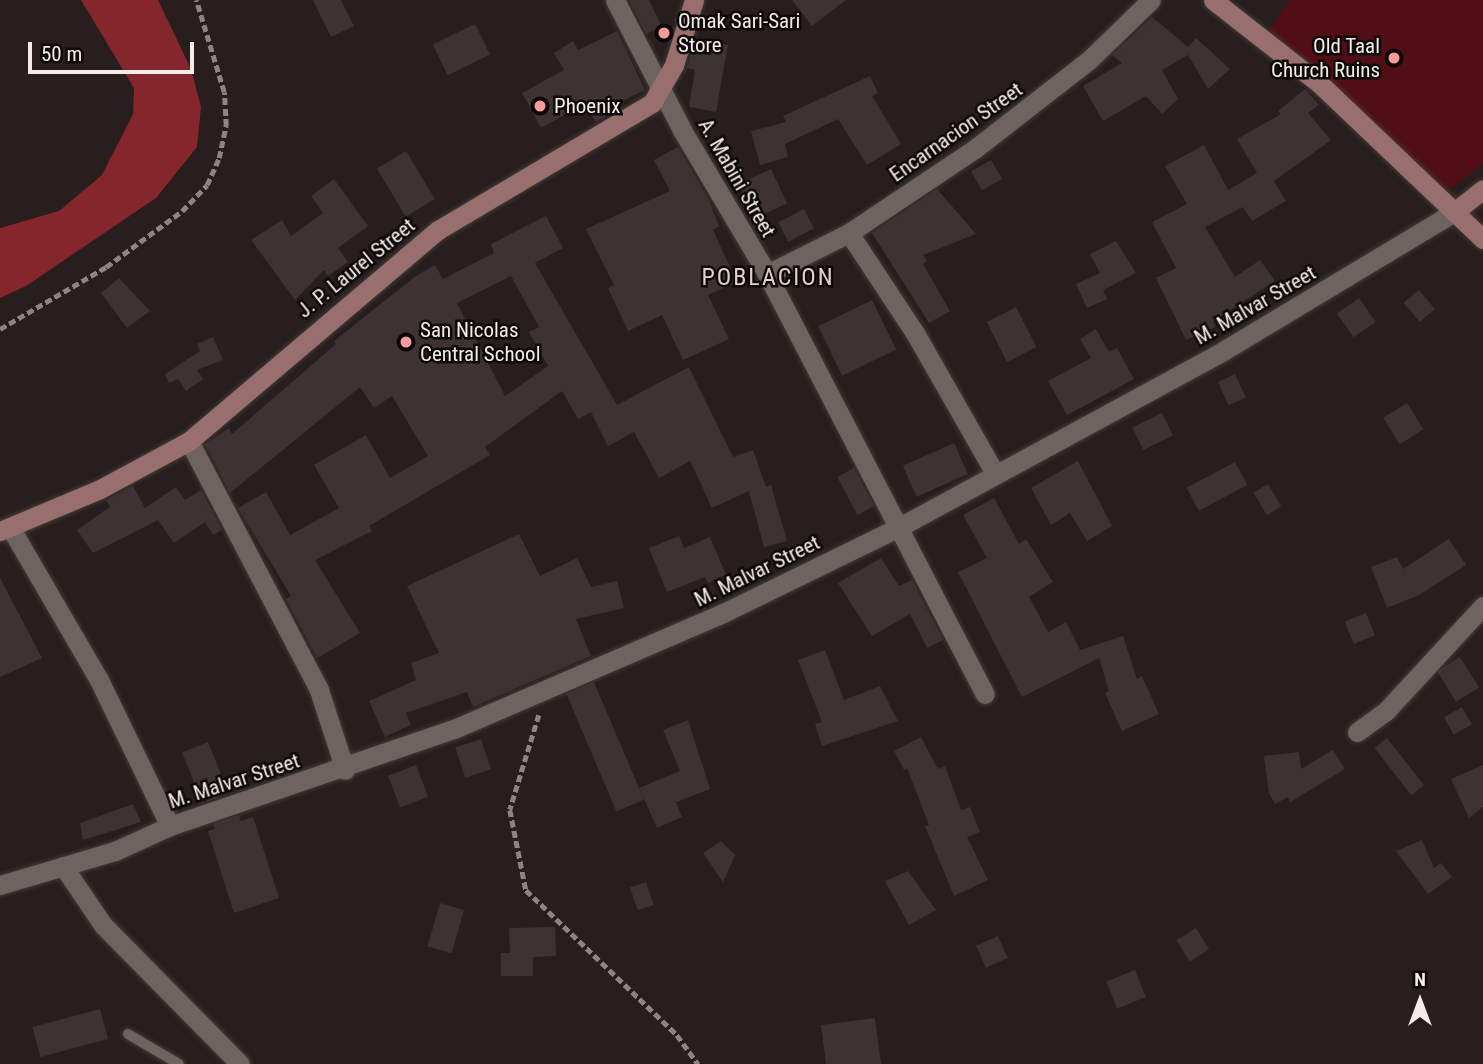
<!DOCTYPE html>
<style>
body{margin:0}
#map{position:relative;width:1483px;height:1064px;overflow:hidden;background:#271e1d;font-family:"Roboto Condensed",sans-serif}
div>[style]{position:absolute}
.green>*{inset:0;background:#510f15}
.water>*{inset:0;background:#84262c}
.building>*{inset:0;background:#3d3332;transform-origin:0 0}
.path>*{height:4.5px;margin-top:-2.25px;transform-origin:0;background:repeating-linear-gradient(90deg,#8d8584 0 7px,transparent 0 10.5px)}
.roads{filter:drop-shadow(0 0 2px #423a39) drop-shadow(0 0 2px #423a39)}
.service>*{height:10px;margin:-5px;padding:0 5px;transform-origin:5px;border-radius:5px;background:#6f6362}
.minor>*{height:19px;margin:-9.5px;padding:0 9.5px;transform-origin:9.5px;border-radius:9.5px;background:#6f6362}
.secondary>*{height:19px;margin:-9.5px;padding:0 9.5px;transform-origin:9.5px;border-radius:9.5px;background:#996f6e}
.dots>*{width:19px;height:19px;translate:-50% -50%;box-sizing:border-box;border:4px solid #0d0909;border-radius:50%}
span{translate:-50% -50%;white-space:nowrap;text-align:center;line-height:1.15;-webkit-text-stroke:5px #0d0909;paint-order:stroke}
.poi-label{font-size:21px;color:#f3eceb}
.left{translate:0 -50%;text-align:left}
.right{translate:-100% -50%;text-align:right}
.street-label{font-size:21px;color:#f3eceb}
.quarter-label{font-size:24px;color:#dfd1d0;letter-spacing:2px}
.north{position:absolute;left:1385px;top:966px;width:70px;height:70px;-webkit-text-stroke:5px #0d0909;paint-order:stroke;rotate:0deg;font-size:19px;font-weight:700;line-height:28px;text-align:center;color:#f3eceb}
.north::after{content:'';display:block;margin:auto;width:24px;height:32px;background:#f3eceb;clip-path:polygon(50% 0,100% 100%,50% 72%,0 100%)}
.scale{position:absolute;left:28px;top:42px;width:166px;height:32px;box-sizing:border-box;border:4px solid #f3eceb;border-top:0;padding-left:9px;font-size:21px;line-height:24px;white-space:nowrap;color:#f3eceb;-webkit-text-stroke:5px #0d0909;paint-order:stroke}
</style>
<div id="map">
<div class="green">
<i style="clip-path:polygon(1290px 0,1483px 0,1483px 164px,1444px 193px,1267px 33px)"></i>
</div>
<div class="water">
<i style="clip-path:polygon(81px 0,158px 0,191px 69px,201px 107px,197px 147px,156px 198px,26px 286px,0 298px,0 228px,59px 211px,102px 175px,133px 114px,134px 88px)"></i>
</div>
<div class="building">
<i style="clip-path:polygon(313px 0,341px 0,354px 26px,331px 37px)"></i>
<i style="clip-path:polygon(629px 0,649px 0,662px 27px,646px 34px)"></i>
<i style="clip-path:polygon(792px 0,846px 0,812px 26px)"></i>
<i style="clip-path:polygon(1152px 17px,1188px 47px,1196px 38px,1230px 69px,1208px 89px,1188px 55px,1162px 70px,1178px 99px,1162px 114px,1146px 96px,1103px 121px,1083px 86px,1122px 63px,1112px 55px)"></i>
<i style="left:475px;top:24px;width:34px;height:47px;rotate:64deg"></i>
<i style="clip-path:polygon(617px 31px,645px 90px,612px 106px,615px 110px,596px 122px,585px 104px,541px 128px,522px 93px,564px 70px,554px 53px,573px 41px,578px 50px)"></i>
<i style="clip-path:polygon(695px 39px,728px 45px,716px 112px,689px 107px,695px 70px,687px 68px)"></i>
<i style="clip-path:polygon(870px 76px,878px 93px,872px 96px,901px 144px,867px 165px,838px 119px,785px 144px,788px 157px,760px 165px,751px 131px,786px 122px,783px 116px)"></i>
<i style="clip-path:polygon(1305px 89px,1319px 105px,1308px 113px,1331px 140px,1274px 181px,1286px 201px,1252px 221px,1243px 207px,1205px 227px,1235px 277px,1260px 260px,1275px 281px,1213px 321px,1215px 327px,1186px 340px,1156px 278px,1176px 268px,1152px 222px,1187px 204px,1165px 166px,1204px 145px,1228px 190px,1257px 173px,1237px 139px,1281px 114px,1278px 111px)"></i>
<i style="clip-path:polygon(678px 147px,709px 200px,719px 226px,713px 230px,737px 282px,708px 295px,729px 339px,683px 360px,662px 315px,628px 331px,608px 288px,614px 285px,586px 229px,670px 191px,654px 160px)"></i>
<i style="left:406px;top:151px;width:56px;height:34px;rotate:59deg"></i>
<i style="left:991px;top:160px;width:22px;height:23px;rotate:60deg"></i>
<i style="left:771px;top:169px;width:38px;height:36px;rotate:65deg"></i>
<i style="clip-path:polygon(334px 179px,368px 226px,338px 248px,348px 262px,328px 276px,324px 270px,295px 300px,251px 240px,282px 220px,291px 236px,323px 213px,311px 196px)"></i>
<i style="clip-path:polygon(937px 189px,976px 234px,923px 255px,927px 261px,923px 264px,950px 311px,929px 323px,872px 233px)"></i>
<i style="left:804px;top:209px;width:22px;height:29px;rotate:63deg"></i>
<i style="clip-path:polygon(evenodd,546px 216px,563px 248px,535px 263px,617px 405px,689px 367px,733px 457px,753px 450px,766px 487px,771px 485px,787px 541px,764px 547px,749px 491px,712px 508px,690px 461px,659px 478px,634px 432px,608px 446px,591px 412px,578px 419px,562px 391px,485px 447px,490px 455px,369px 526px,372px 531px,315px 560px,360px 633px,317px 658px,286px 599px,291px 596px,238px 508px,266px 492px,290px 535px,339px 508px,314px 465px,366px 435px,390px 478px,428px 456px,392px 396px,374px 408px,360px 387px,230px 493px,205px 444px,229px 428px,232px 434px,336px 344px,334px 341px,416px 276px,435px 265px,443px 279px,494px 253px,491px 244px,546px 216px,511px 276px,539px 327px,529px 332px,548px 366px,505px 396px,457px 303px,511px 276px)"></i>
<i style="clip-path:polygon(1116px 241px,1136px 273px,1103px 290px,1107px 299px,1087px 308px,1076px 284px,1100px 273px,1090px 254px)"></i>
<i style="clip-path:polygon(119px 278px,150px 311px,127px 328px,101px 293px)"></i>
<i style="left:1419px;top:290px;width:25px;height:20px;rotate:50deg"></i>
<i style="left:1359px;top:298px;width:29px;height:27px;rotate:55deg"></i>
<i style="left:872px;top:300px;width:55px;height:60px;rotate:64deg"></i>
<i style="left:1016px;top:307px;width:45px;height:33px;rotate:63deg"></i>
<i style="clip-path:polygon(1096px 329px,1109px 352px,1117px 348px,1134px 379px,1067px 415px,1048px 381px,1091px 358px,1080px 339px)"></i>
<i style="clip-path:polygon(213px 337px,223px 360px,197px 370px,203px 379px,186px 391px,178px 379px,169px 383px,165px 374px,200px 351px,197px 344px)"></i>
<i style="left:1235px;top:374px;width:26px;height:19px;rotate:65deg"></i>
<i style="left:1407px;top:403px;width:31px;height:28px;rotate:58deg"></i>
<i style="left:1162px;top:413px;width:25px;height:33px;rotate:64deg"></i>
<i style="left:954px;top:443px;width:34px;height:56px;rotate:66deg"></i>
<i style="clip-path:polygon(1078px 461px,1112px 526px,1087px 541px,1070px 513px,1051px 525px,1031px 488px)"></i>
<i style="left:1235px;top:462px;width:26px;height:55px;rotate:62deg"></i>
<i style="left:854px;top:468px;width:43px;height:19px;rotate:62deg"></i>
<i style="left:1268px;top:484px;width:26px;height:17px;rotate:59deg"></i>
<i style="clip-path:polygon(133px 486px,145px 508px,176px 487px,185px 500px,201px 490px,222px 530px,213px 535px,205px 522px,174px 543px,158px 520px,93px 553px,77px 530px,110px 507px,106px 500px)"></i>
<i style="clip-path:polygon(994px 498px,1019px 544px,1026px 539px,1053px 582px,1029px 597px,1048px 632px,1066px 622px,1080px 650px,1123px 636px,1137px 679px,1142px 676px,1159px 714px,1122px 731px,1105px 693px,1109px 691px,1099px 658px,1022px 697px,958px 572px,987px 558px,963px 515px)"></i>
<i style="clip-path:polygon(519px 534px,540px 576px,577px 558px,591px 587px,617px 581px,624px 608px,576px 619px,591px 656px,473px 707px,467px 692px,406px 713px,411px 725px,385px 737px,369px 701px,416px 680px,411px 663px,439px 653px,407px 586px)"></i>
<i style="clip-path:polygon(679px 536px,684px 548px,710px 537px,726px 575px,708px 583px,705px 577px,667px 592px,649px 548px)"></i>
<i style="clip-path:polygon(1449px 539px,1466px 565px,1419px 595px,1387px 608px,1371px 567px,1397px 557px,1403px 569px)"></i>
<i style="clip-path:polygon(881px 558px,899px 586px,912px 580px,943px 640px,927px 648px,910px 614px,872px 636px,838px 583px)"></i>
<i style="clip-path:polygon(0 578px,42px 658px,0 677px)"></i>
<i style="left:1366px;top:613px;width:24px;height:23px;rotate:68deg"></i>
<i style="clip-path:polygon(825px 650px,844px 700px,880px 686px,898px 721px,822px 746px,815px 724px,822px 722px,798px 660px)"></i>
<i style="left:1460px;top:657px;width:36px;height:27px;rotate:58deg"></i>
<i style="left:594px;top:682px;width:128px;height:30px;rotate:67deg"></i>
<i style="left:1462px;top:707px;width:20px;height:21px;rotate:60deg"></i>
<i style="clip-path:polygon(688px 720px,710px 789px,676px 802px,682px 817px,657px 828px,639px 788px,680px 771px,663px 730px)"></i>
<i style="clip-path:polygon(921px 737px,938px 769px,945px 766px,961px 810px,970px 807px,980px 832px,967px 837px,988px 880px,954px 896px,925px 826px,929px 825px,907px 768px,904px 770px,894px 751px)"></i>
<i style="left:1387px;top:738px;width:60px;height:16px;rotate:52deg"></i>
<i style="left:481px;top:739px;width:32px;height:27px;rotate:72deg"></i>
<i style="left:208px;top:742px;width:55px;height:28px;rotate:68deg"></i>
<i style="clip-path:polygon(1333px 750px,1345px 769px,1290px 802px,1288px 797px,1275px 804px,1269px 793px,1264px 756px,1299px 752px,1301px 769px)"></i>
<i style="left:416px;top:765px;width:34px;height:30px;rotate:69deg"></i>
<i style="clip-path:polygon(1483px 765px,1483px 807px,1469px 818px,1451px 779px)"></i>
<i style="clip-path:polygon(133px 804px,141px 822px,83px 840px,80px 823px)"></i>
<i style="clip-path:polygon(239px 815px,241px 821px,253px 817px,279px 898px,234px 913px,208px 831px,215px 829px,213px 824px)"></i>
<i style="clip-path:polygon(1422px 840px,1434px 868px,1441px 863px,1452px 877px,1428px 894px,1396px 851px)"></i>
<i style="clip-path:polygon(721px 841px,735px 855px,723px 882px,703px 853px)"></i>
<i style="clip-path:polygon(908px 871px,936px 910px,909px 925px,885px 881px)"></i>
<i style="left:646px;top:882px;width:24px;height:17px;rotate:71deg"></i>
<i style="left:440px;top:903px;width:25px;height:45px;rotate:16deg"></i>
<i style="clip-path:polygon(555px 927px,556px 956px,533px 957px,533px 976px,501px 976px,501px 953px,510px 953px,509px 928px)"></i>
<i style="left:1196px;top:928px;width:25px;height:23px;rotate:58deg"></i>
<i style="left:998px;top:936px;width:24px;height:24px;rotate:66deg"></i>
<i style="left:1135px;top:970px;width:29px;height:31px;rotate:68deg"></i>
<i style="left:100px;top:1009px;width:31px;height:70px;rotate:75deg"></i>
<i style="clip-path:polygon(875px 1018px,881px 1064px,826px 1064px,821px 1025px)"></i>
</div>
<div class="path">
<i style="left:0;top:329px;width:123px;rotate:-30.3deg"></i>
<i style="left:106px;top:267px;width:94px;rotate:-36.4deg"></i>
<i style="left:182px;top:211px;width:36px;rotate:-46deg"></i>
<i style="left:207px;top:185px;width:30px;rotate:-66deg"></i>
<i style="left:219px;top:158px;width:33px;rotate:-78deg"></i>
<i style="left:226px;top:126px;width:34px;rotate:-93deg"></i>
<i style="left:224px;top:92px;width:96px;rotate:-106.9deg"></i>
<i style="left:539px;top:715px;width:99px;rotate:107deg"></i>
<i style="left:510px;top:810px;width:82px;rotate:78.7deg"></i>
<i style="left:526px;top:890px;width:209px;rotate:43.8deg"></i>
<i style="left:677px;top:1035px;width:36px;rotate:54deg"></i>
</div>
<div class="roads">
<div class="service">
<i style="left:128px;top:1034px;width:59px;rotate:30.5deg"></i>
</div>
<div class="minor">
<i style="left:615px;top:0;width:146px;rotate:62.7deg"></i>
<i style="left:682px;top:130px;width:167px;rotate:59.4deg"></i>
<i style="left:767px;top:274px;width:473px;rotate:62.6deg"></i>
<i style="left:849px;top:233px;width:120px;rotate:56.6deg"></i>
<i style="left:915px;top:333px;width:163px;rotate:60.3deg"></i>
<i style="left:767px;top:274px;width:92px;rotate:-26.6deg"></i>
<i style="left:849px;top:233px;width:153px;rotate:-33.8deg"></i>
<i style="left:976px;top:148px;width:143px;rotate:-37.9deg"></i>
<i style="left:1089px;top:60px;width:86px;rotate:-44.1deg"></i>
<i style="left:189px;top:441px;width:281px;rotate:62.4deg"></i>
<i style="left:319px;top:690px;width:84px;rotate:72deg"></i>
<i style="left:10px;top:527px;width:177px;rotate:59.8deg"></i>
<i style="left:99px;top:680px;width:162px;rotate:64.1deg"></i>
<i style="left:1357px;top:732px;width:36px;rotate:-36deg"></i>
<i style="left:1386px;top:711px;width:143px;rotate:-47.3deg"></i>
<i style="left:63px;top:866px;width:71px;rotate:55.9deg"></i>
<i style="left:103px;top:925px;width:195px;rotate:45.4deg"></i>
<i style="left:0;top:885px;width:120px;rotate:-16.5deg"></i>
<i style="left:115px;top:851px;width:60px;rotate:-24.4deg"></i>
<i style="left:170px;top:826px;width:300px;rotate:-18.9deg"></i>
<i style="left:454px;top:729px;width:293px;rotate:-23.3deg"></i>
<i style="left:723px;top:613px;width:198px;rotate:-26deg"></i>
<i style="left:901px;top:526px;width:366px;rotate:-28.5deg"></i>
<i style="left:1223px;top:351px;width:270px;rotate:-31deg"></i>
</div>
<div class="secondary">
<i style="left:1213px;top:0;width:136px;rotate:38.1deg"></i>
<i style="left:1320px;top:84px;width:225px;rotate:43.6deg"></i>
<i style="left:1454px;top:212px;width:37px;rotate:-38deg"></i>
<i style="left:0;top:531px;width:108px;rotate:-22.8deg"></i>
<i style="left:100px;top:489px;width:101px;rotate:-28.3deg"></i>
<i style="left:189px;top:441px;width:326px;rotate:-40.3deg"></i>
<i style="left:438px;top:230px;width:249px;rotate:-30.7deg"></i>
<i style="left:652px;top:103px;width:44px;rotate:-59.9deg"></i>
<i style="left:674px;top:65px;width:68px;rotate:-72.9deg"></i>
</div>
</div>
<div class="dots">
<i style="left:664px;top:33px;background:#f59b99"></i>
<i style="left:1394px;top:58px;background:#f59b99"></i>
<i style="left:540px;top:106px;background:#f59b99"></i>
<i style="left:406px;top:342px;background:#f59b99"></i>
</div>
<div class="poi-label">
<span class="left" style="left:678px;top:33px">Omak Sari-Sari<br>Store</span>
<span class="right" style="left:1380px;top:58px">Old Taal<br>Church Ruins</span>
<span class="left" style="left:554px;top:106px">Phoenix</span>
<span class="left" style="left:420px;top:342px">San Nicolas<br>Central School</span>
</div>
<div class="street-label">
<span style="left:956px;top:132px;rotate:-35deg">Encarnacion Street</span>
<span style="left:737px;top:178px;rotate:60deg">A. Mabini Street</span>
<span style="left:356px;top:268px;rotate:-39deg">J. P. Laurel Street</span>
<span style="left:1255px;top:305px;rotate:-30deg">M. Malvar Street</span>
<span style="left:757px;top:571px;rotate:-26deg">M. Malvar Street</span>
<span style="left:234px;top:781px;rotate:-18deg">M. Malvar Street</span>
</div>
<div class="quarter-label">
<span style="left:768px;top:278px">POBLACION</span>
</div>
<div class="north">N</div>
<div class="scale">50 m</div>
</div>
